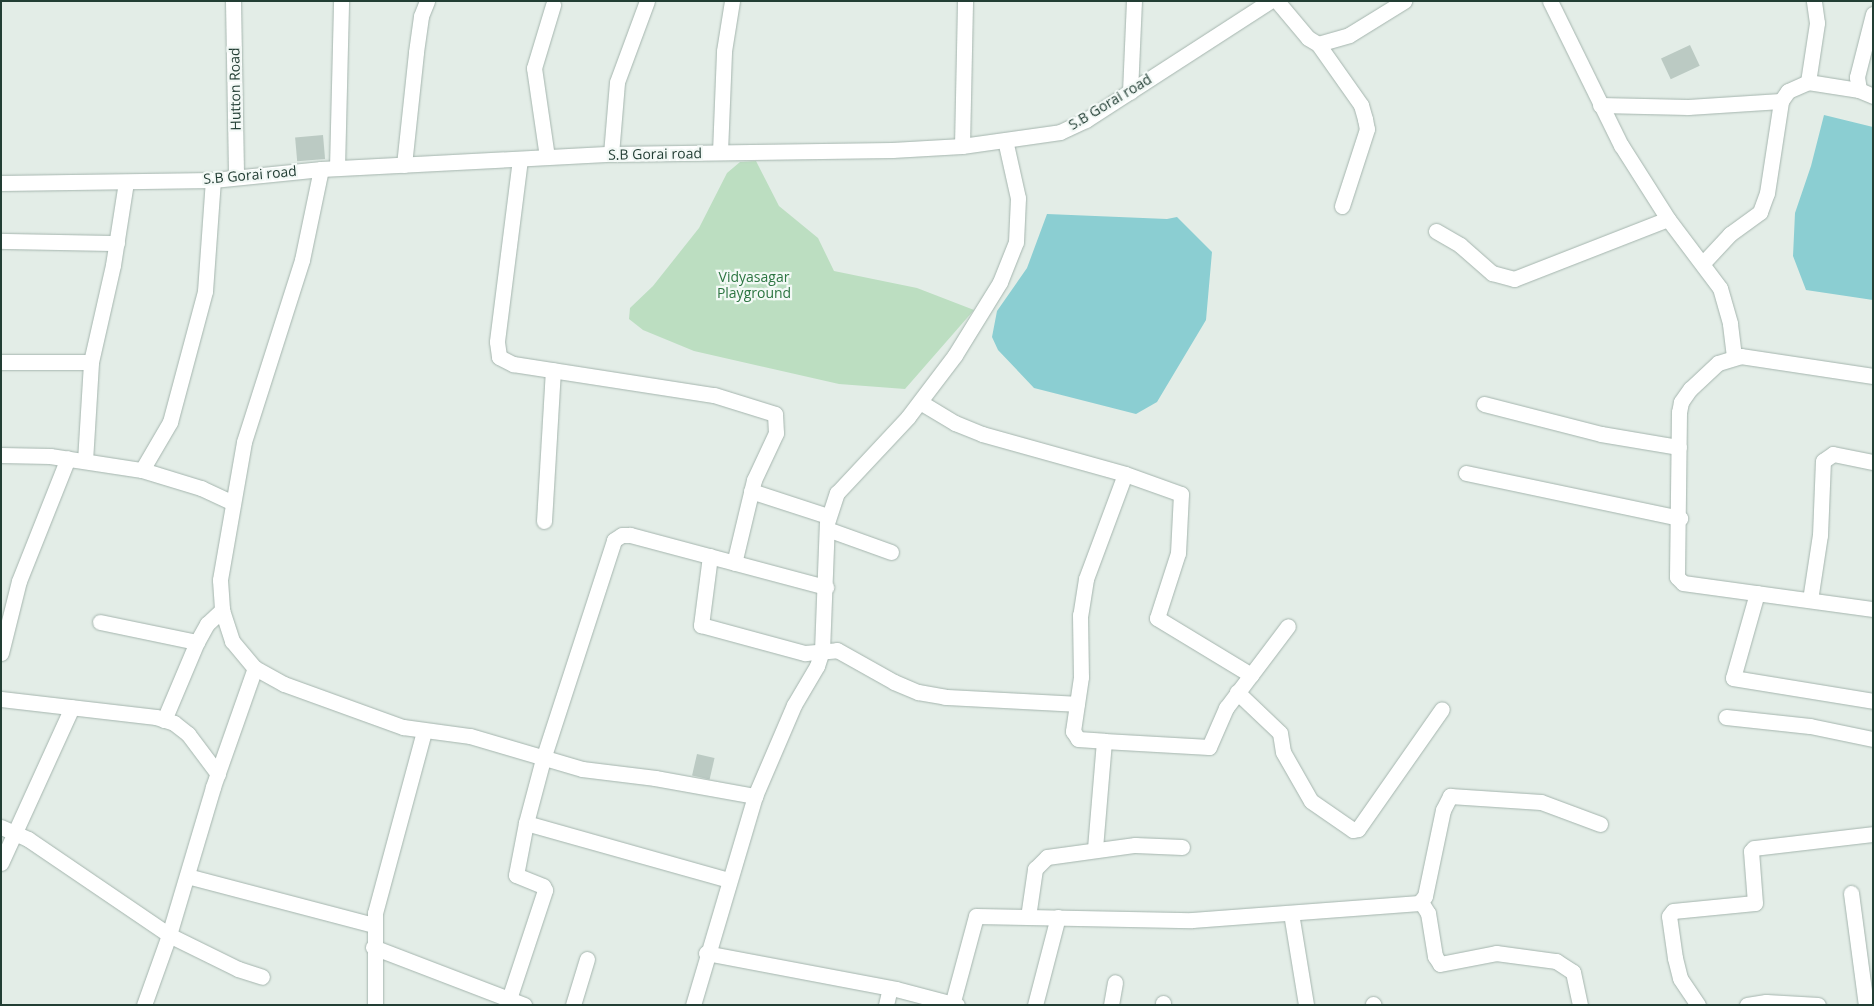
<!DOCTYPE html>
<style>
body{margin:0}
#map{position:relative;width:1874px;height:1006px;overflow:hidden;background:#e3ede7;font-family:"Open Sans",sans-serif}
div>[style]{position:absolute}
.green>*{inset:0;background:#bcdec1}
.water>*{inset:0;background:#8bced2}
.building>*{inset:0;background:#bbcac3;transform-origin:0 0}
.roads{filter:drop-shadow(0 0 1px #a5b5ae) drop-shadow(0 0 1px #a5b5ae)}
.street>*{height:15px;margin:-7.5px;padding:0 7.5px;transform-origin:7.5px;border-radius:7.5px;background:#fff}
.secondary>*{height:15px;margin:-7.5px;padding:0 7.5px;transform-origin:7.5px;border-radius:7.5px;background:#fff}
span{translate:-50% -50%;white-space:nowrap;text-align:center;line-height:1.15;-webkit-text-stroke:4.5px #f3f9f6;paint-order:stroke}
.street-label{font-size:14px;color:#223e34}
.park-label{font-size:14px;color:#2c7541}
.frame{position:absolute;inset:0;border:2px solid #223e34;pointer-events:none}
</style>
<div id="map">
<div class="green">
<i style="clip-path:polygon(756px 161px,779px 206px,818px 238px,834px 271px,917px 288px,974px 310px,905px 389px,839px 384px,694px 351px,643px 330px,629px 319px,630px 308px,653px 286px,699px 228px,727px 173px,740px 162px)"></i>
</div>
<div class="water">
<i style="clip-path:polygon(1824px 115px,1873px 127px,1873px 300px,1806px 290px,1793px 256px,1795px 213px,1811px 166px)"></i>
<i style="clip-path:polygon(1047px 214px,1167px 219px,1177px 217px,1212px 252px,1206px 320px,1157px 402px,1136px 414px,1034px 388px,998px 350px,992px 337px,997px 311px,1027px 268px)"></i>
</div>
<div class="building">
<i style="left:1690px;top:45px;width:23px;height:32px;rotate:65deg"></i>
<i style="left:323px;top:135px;width:24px;height:28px;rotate:85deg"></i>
<i style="left:697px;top:754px;width:18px;height:22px;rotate:13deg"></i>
</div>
<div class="roads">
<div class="street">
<i style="left:1277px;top:1px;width:48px;rotate:50deg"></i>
<i style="left:1308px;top:38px;width:12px;rotate:31deg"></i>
<i style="left:1318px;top:44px;width:32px;rotate:-16deg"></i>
<i style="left:1349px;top:35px;width:65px;rotate:-31.7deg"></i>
<i style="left:1550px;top:1px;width:161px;rotate:63.8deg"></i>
<i style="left:1621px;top:145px;width:88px;rotate:57.6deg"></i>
<i style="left:1668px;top:219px;width:86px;rotate:53deg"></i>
<i style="left:1720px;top:288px;width:37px;rotate:74deg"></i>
<i style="left:1730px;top:324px;width:33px;rotate:83deg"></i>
<i style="left:1873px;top:14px;width:65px;rotate:104.3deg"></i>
<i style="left:1857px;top:77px;width:13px;rotate:81deg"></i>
<i style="left:1859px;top:90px;width:15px;rotate:23deg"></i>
<i style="left:1318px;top:44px;width:75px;rotate:54.8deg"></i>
<i style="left:1361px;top:105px;width:15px;rotate:74deg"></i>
<i style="left:1365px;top:119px;width:10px;rotate:79deg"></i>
<i style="left:1367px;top:129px;width:81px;rotate:108deg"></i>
<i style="left:1808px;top:82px;width:60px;rotate:-81.3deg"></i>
<i style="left:1817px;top:23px;width:22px;rotate:-98deg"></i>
<i style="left:1130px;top:92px;width:91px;rotate:-87.5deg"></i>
<i style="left:1600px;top:105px;width:88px;rotate:1.3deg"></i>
<i style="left:1688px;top:107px;width:93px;rotate:-3.7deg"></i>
<i style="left:962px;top:146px;width:145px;rotate:-88.8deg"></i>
<i style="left:720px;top:152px;width:101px;rotate:-87.7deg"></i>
<i style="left:724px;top:51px;width:51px;rotate:-80.9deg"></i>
<i style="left:611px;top:154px;width:72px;rotate:-85.2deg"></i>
<i style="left:617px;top:82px;width:86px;rotate:-69.7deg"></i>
<i style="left:547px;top:157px;width:90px;rotate:-98.3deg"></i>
<i style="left:534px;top:68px;width:66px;rotate:-73.2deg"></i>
<i style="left:520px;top:159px;width:184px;rotate:97.2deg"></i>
<i style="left:497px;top:342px;width:15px;rotate:82deg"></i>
<i style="left:499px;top:357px;width:16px;rotate:27deg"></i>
<i style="left:513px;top:364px;width:203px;rotate:8.8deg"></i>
<i style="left:714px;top:395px;width:64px;rotate:17.3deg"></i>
<i style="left:775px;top:414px;width:19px;rotate:87deg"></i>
<i style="left:776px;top:433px;width:52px;rotate:115.1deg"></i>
<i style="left:754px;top:480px;width:85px;rotate:103.5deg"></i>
<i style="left:404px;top:165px;width:114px;rotate:-83.9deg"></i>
<i style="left:416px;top:52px;width:36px;rotate:-82deg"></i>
<i style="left:421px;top:16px;width:16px;rotate:-68deg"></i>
<i style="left:337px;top:168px;width:167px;rotate:-88.6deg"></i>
<i style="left:1436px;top:231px;width:28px;rotate:30deg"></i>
<i style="left:1460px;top:245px;width:43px;rotate:41.2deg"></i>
<i style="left:1492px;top:273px;width:23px;rotate:15deg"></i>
<i style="left:1514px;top:279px;width:165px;rotate:-21.3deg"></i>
<i style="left:1px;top:241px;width:116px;rotate:1deg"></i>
<i style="left:1703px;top:263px;width:40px;rotate:-47deg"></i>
<i style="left:1730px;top:234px;width:37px;rotate:-36deg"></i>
<i style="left:1760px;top:212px;width:20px;rotate:-70deg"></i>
<i style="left:1767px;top:193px;width:93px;rotate:-81.3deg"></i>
<i style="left:1781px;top:101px;width:12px;rotate:-55deg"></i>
<i style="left:1788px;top:91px;width:22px;rotate:-24deg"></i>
<i style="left:1808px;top:82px;width:52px;rotate:8.9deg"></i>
<i style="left:1px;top:362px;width:90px"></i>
<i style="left:1873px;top:376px;width:134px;rotate:-171.4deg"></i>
<i style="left:1741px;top:356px;width:24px;rotate:163deg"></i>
<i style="left:1718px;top:363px;width:38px;rotate:137deg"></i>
<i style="left:1690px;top:389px;width:16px;rotate:125deg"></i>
<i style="left:1681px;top:402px;width:10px;rotate:101deg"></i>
<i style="left:1679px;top:412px;width:165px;rotate:90.7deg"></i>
<i style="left:1677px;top:577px;width:8px;rotate:45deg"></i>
<i style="left:1683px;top:583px;width:192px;rotate:7.8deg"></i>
<i style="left:920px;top:402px;width:41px;rotate:31deg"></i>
<i style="left:955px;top:423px;width:29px;rotate:22deg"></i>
<i style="left:982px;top:434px;width:148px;rotate:15.6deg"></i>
<i style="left:1125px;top:474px;width:112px;rotate:110.4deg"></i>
<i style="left:1086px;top:579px;width:36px;rotate:99deg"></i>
<i style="left:1080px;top:615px;width:62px;rotate:89.1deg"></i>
<i style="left:1081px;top:677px;width:55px;rotate:98.4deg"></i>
<i style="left:1073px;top:731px;width:9px;rotate:58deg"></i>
<i style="left:1078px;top:739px;width:26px;rotate:4deg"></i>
<i style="left:1104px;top:741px;width:107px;rotate:94.8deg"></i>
<i style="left:1484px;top:404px;width:121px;rotate:14.4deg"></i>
<i style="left:1601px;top:434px;width:79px;rotate:9.5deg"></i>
<i style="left:1px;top:455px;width:49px;rotate:1.2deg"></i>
<i style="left:50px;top:456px;width:93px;rotate:8.7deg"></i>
<i style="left:142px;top:470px;width:62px;rotate:17deg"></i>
<i style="left:201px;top:488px;width:35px;rotate:25deg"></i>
<i style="left:85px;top:461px;width:99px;rotate:-86.5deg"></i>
<i style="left:91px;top:362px;width:99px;rotate:-77.2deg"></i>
<i style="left:113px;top:265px;width:84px;rotate:-81.1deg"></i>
<i style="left:142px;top:470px;width:56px;rotate:-59.7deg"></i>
<i style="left:170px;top:422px;width:136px;rotate:-75deg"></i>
<i style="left:205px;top:291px;width:111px;rotate:-85.9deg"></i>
<i style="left:1466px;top:473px;width:219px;rotate:11.9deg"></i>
<i style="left:751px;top:491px;width:81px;rotate:18deg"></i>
<i style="left:544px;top:521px;width:151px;rotate:-86.6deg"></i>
<i style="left:827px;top:529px;width:68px;rotate:19.8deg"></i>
<i style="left:710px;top:556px;width:70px;rotate:97.4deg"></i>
<i style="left:701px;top:625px;width:108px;rotate:15.1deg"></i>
<i style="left:805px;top:653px;width:32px;rotate:-5deg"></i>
<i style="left:837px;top:650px;width:65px;rotate:29.3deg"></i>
<i style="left:894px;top:682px;width:26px;rotate:23deg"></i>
<i style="left:918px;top:692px;width:27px;rotate:10deg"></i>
<i style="left:945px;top:697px;width:132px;rotate:3deg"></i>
<i style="left:1757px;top:593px;width:88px;rotate:105.8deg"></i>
<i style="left:1733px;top:678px;width:142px;rotate:9.3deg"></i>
<i style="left:1810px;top:600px;width:66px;rotate:-81.3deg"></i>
<i style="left:1820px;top:535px;width:74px;rotate:-87.7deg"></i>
<i style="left:1823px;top:461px;width:12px;rotate:-35deg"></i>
<i style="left:1833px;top:454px;width:41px;rotate:11.3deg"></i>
<i style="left:100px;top:622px;width:99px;rotate:11.7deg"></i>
<i style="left:1px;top:653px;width:74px;rotate:-76deg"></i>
<i style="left:19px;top:581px;width:132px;rotate:-68.3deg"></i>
<i style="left:1251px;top:675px;width:61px;rotate:-52.9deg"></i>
<i style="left:1237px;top:692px;width:59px;rotate:43.6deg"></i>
<i style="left:1280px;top:733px;width:19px;rotate:81deg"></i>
<i style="left:1283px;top:752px;width:56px;rotate:60.3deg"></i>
<i style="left:1311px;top:801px;width:51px;rotate:34.6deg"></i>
<i style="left:1353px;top:830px;width:5px;rotate:-11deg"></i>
<i style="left:1358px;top:829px;width:146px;rotate:-55deg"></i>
<i style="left:1px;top:699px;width:156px;rotate:6.6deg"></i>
<i style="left:156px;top:717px;width:19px;rotate:18deg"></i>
<i style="left:174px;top:723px;width:18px;rotate:38deg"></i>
<i style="left:188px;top:734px;width:50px;rotate:53.1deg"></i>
<i style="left:1726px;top:717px;width:84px;rotate:6.1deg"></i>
<i style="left:1810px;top:726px;width:64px;rotate:11.7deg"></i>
<i style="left:164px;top:720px;width:85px;rotate:-67.1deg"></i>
<i style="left:197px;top:642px;width:21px;rotate:-61deg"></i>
<i style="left:207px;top:624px;width:21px;rotate:-43deg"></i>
<i style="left:1104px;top:741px;width:105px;rotate:3.3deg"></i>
<i style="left:1209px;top:747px;width:43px;rotate:-66.4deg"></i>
<i style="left:1226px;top:708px;width:41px;rotate:-52.9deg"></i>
<i style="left:1251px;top:675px;width:110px;rotate:-148.8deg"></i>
<i style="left:1157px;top:618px;width:68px;rotate:-72.1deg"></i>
<i style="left:1178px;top:553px;width:59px;rotate:-87.1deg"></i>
<i style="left:1181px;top:494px;width:59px;rotate:-160.3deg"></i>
<i style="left:755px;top:796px;width:99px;rotate:-66.8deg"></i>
<i style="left:794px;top:705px;width:45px;rotate:-59.5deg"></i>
<i style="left:817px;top:666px;width:16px;rotate:-72deg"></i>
<i style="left:822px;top:651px;width:128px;rotate:-87.8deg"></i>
<i style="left:827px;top:523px;width:32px;rotate:-72deg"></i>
<i style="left:837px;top:493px;width:104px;rotate:-46.9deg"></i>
<i style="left:908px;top:417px;width:78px;rotate:-52.8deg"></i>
<i style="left:955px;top:355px;width:86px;rotate:-58.3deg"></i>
<i style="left:1000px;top:282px;width:43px;rotate:-68.2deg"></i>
<i style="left:1016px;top:242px;width:44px;rotate:-87.4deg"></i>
<i style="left:1018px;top:198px;width:59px;rotate:-102.6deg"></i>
<i style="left:526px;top:823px;width:211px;rotate:15.7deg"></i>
<i style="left:1px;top:827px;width:30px;rotate:24deg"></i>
<i style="left:28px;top:839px;width:171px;rotate:34.2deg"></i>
<i style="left:169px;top:935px;width:77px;rotate:26.2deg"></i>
<i style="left:238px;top:969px;width:25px;rotate:18deg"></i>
<i style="left:1px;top:863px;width:171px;rotate:-65.5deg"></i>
<i style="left:187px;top:876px;width:193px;rotate:14.7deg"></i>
<i style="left:1851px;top:893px;width:113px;rotate:82.4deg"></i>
<i style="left:1421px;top:902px;width:13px;rotate:58deg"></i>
<i style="left:1428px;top:913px;width:44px;rotate:80.8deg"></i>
<i style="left:1435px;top:956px;width:9px;rotate:58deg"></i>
<i style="left:1440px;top:964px;width:57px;rotate:-11.1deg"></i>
<i style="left:1496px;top:953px;width:61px;rotate:7.6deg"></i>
<i style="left:1556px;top:961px;width:20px;rotate:33deg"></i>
<i style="left:1573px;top:972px;width:34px;rotate:78deg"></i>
<i style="left:1291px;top:913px;width:93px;rotate:80.7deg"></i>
<i style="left:1028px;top:917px;width:49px;rotate:-81.7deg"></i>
<i style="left:1035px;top:869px;width:17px;rotate:-45deg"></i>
<i style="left:1047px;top:857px;width:89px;rotate:-7.8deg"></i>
<i style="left:1135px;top:845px;width:47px;rotate:2.4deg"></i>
<i style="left:373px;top:947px;width:162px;rotate:21deg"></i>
<i style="left:706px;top:953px;width:193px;rotate:10.7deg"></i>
<i style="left:896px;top:989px;width:63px;rotate:14.7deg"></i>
<i style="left:509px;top:999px;width:115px;rotate:-71.7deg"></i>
<i style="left:545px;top:890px;width:4px;rotate:-117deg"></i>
<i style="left:543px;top:886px;width:29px;rotate:-158deg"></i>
<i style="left:516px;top:875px;width:53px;rotate:-79.1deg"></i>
<i style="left:526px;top:823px;width:66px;rotate:-75.1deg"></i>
<i style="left:543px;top:759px;width:230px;rotate:-72deg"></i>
<i style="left:614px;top:540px;width:9px;rotate:-32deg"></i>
<i style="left:622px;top:535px;width:8px"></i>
<i style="left:630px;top:535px;width:203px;rotate:14.9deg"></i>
<i style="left:1373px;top:1004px;width:1px;rotate:45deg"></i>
<i style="left:144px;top:1005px;width:74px;rotate:-70.3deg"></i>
<i style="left:169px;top:935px;width:154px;rotate:-73.4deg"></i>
<i style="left:213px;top:787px;width:126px;rotate:-70.6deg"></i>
<i style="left:375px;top:1005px;width:92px;rotate:-90deg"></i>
<i style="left:375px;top:913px;width:188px;rotate:-74.9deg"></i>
<i style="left:573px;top:1005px;width:48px;rotate:-73.1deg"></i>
<i style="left:886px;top:1005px;width:17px;rotate:-77deg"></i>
<i style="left:952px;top:1005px;width:92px;rotate:-74.9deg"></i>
<i style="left:976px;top:916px;width:216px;rotate:1.1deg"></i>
<i style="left:1192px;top:920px;width:228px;rotate:-4.3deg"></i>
<i style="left:1419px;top:903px;width:9px;rotate:-49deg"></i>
<i style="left:1425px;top:896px;width:88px;rotate:-78.2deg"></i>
<i style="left:1443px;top:810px;width:16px;rotate:-63deg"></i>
<i style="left:1450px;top:796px;width:91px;rotate:3.8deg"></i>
<i style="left:1541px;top:802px;width:63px;rotate:20.4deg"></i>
<i style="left:1035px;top:1005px;width:91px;rotate:-75.4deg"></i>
<i style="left:1111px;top:1005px;width:23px;rotate:-80deg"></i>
<i style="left:1163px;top:1005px;width:2px;rotate:-90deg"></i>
<i style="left:1698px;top:1005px;width:32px;rotate:-124deg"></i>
<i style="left:1680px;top:978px;width:21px;rotate:-104deg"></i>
<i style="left:1675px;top:958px;width:42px;rotate:-98.1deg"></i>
<i style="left:1669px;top:916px;width:6px;rotate:-51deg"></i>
<i style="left:1673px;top:911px;width:82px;rotate:-5.6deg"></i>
<i style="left:1755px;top:903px;width:52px;rotate:-94.4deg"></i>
<i style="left:1751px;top:851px;width:4px;rotate:-45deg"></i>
<i style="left:1754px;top:848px;width:120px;rotate:-6.7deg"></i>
<i style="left:1747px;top:1005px;width:19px;rotate:-9deg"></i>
<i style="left:1766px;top:1002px;width:52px;rotate:3.3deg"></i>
</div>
<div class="secondary">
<i style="left:233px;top:1px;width:175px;rotate:89deg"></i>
<i style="left:321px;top:169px;width:93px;rotate:101.8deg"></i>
<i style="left:302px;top:260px;width:191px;rotate:107.7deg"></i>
<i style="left:244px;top:442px;width:140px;rotate:99.9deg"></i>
<i style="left:220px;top:580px;width:30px;rotate:86deg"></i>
<i style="left:222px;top:610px;width:33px;rotate:72deg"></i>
<i style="left:232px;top:641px;width:35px;rotate:50deg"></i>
<i style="left:255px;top:668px;width:33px;rotate:29deg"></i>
<i style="left:284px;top:684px;width:127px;rotate:19.9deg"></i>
<i style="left:403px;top:727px;width:68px;rotate:7.7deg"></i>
<i style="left:470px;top:736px;width:117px;rotate:16.4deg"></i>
<i style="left:582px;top:769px;width:74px;rotate:7deg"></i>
<i style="left:655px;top:778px;width:102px;rotate:10.2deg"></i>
<i style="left:755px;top:796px;width:218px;rotate:106.5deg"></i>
<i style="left:1px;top:183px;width:212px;rotate:-0.8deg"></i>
<i style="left:213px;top:180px;width:109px;rotate:-5.8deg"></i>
<i style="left:321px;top:169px;width:290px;rotate:-3deg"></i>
<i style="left:611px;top:154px;width:281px;rotate:-0.8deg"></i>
<i style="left:892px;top:150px;width:70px;rotate:-3.3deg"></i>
<i style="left:962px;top:146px;width:99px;rotate:-8.1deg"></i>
<i style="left:1060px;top:132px;width:29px;rotate:-25deg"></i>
<i style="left:1086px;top:120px;width:219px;rotate:-32.9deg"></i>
</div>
</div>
<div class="street-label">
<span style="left:235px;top:89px;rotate:-91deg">Hutton Road</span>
<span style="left:1110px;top:102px;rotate:-31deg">S.B Gorai road</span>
<span style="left:655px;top:154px;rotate:-1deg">S.B Gorai road</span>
<span style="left:250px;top:175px;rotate:-5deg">S.B Gorai road</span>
</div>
<div class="park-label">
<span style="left:754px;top:285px">Vidyasagar<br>Playground</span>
</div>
<div class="frame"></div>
</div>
